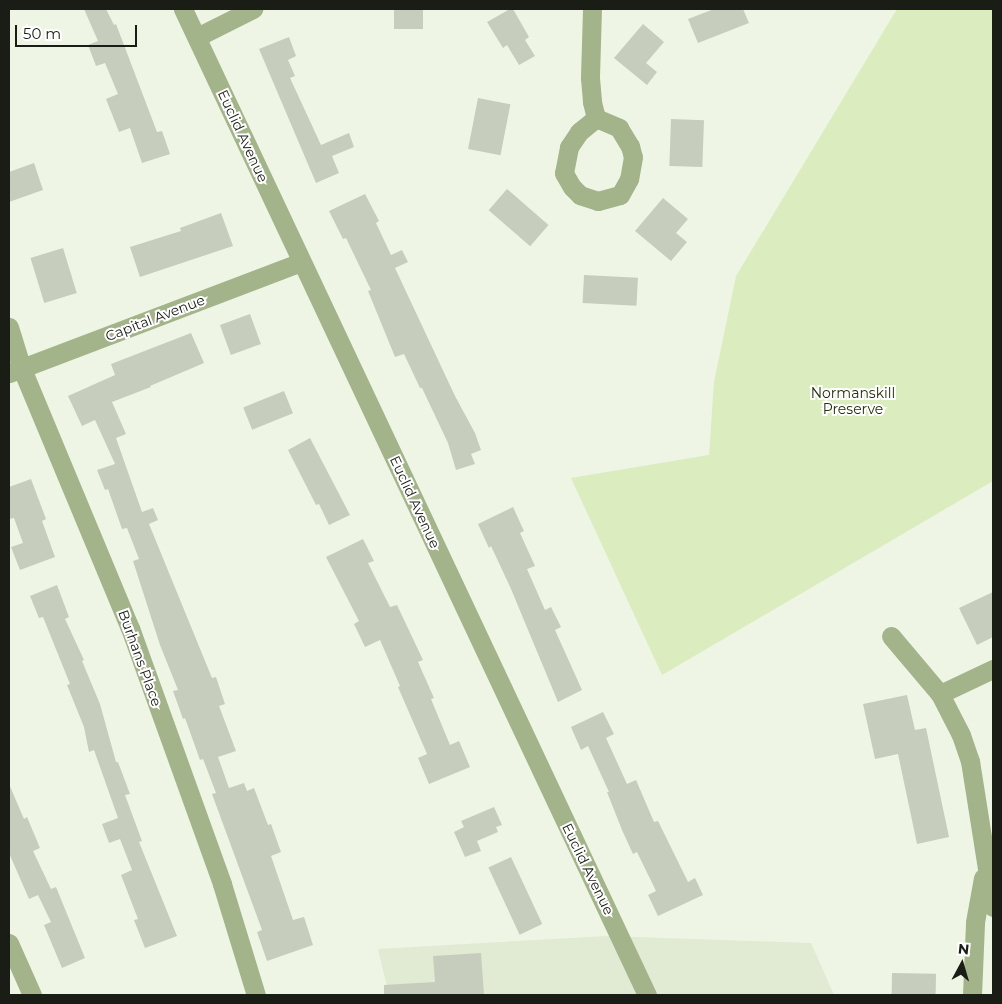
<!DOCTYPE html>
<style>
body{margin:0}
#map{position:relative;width:1002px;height:1004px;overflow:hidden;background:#eef5e4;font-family:Montserrat,sans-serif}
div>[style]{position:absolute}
.built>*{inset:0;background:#e1ead2}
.green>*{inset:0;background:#dbecbf}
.building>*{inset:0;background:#c6cdbc;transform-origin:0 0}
.minor>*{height:19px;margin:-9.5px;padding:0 9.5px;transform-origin:9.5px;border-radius:9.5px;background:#a3b38a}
span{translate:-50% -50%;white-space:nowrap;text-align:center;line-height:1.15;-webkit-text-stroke:4px #fff;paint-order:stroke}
.street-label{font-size:14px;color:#1a1c16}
.park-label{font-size:14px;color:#24300a}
.frame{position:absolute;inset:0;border:10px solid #1a1c16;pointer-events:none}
.north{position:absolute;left:937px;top:939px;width:50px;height:50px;-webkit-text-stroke:4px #fff;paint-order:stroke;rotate:6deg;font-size:14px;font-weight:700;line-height:20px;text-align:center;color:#1a1c16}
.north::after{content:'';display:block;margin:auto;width:18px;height:22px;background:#1a1c16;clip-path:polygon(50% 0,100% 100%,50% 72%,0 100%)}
.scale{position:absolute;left:15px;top:25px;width:122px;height:22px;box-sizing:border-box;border:2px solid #1a1c16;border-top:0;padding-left:6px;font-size:15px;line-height:18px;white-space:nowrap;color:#1a1c16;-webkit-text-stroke:4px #fff;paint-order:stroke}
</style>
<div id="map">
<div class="built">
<i style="clip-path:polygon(607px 936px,811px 943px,834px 995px,389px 995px,378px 949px)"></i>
</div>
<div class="green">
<i style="clip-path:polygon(897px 9px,993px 9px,993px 481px,662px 675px,571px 478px,709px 455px,714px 382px,736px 276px)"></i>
</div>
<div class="building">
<i style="clip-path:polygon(84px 9px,106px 9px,114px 25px,116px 24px,157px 132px,162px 131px,170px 154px,142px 163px,130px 128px,119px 132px,106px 99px,118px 94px,105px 63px,96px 66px,88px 45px,98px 41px)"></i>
<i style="left:394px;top:9px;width:29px;height:20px"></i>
<i style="clip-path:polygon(510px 9px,513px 9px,529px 37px,525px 40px,535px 56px,519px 65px,507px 45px,503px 48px,487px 22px)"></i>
<i style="clip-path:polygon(714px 9px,743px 9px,749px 23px,698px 43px,688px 19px)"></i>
<i style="clip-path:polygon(643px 24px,664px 42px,646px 63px,657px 72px,647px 85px,614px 58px)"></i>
<i style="clip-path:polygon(289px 37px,296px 56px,288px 60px,295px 76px,290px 78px,321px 145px,349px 133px,354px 147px,332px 156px,339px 173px,316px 183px,259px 49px)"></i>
<i style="left:478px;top:98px;width:33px;height:52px;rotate:11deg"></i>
<i style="left:671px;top:119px;width:33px;height:47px;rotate:2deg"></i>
<i style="clip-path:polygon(34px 163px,43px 190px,9px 202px,9px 172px)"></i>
<i style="left:507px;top:189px;width:55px;height:28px;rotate:41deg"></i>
<i style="clip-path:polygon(365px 194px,379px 221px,376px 223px,391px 255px,402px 250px,408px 262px,395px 268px,455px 396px,475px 433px,481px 450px,471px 454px,475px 464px,456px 470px,448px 443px,422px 388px,420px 388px,404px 354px,395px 357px,368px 291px,371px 290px,346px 238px,343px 239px,329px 211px)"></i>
<i style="clip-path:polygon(663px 198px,688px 219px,676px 233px,687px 242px,671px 261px,635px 231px)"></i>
<i style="clip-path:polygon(221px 213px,233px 246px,140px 277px,130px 247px,181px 231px,180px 228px)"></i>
<i style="left:63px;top:248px;width:47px;height:34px;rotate:73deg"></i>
<i style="left:584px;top:275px;width:54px;height:28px;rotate:3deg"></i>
<i style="left:250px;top:314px;width:32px;height:32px;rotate:70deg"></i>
<i style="clip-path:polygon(191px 333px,204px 363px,150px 386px,151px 387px,112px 402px,126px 434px,116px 438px,142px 512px,153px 508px,158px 520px,149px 524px,212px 678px,216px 677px,225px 704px,219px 706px,236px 751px,218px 757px,229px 788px,244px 783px,247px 791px,254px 788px,268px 825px,271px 824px,281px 852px,271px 856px,293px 920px,304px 917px,313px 945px,267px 961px,257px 932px,262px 930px,212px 794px,216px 793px,203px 759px,200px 760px,185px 718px,183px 719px,173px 691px,178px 690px,160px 645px,133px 561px,139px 559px,127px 528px,122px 529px,108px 489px,105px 490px,97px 470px,115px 464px,95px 420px,82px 426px,68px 396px,115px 375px,111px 364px)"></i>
<i style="left:284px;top:391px;width:24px;height:44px;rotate:68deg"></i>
<i style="clip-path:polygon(310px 438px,350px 515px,329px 525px,319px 504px,316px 505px,288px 450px)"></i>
<i style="clip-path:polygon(31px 479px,46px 519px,42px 521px,55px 557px,20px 570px,11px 547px,23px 543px,14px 518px,9px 519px,9px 487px)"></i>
<i style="clip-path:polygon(513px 507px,524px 531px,520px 533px,535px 566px,527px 569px,545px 610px,551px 607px,561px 627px,555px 630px,582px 690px,558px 702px,511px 589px,491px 546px,489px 548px,478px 524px)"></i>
<i style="clip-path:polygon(363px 539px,374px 561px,368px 563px,390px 607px,397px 605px,423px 660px,418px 662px,434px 698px,431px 699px,450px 745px,459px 741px,470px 767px,429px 784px,418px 758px,427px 754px,398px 687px,400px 686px,380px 640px,365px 647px,354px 624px,359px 621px,326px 557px)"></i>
<i style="clip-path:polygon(57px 585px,69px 617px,65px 619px,84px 660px,82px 661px,100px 704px,116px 762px,118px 762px,130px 794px,125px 795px,142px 841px,139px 842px,177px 936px,145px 948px,134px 920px,138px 919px,121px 875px,132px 870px,120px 839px,109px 843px,102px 824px,118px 818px,94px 750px,89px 752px,84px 727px,67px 685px,70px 684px,43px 617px,39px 618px,30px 596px)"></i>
<i style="clip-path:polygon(993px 592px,993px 637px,977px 645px,959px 608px)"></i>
<i style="clip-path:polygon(907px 695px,915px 730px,926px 728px,949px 837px,917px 844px,898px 754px,875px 759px,863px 704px)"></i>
<i style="clip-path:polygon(603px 712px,614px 734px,606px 738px,627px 784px,636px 780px,654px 822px,658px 821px,688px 882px,695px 878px,703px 895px,658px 916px,648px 895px,656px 891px,637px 852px,633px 854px,622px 830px,607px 792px,609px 792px,588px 746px,581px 750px,571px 727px)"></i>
<i style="clip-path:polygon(9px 784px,24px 819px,27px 817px,40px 848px,33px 851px,51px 889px,56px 887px,85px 958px,62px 968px,44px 925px,51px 922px,38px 895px,29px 899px,9px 853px)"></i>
<i style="clip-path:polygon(494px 807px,502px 825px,496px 827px,498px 832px,477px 841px,481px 851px,465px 857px,454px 832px,464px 827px,461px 821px)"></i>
<i style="left:511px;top:857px;width:74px;height:25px;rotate:65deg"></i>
<i style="clip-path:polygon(481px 953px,484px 995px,384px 995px,384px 985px,435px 982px,433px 956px)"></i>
<i style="left:892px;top:973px;width:44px;height:22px;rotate:1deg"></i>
</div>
<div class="minor">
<i style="left:183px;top:9px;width:1090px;rotate:64.8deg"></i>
<i style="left:592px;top:9px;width:69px;rotate:91.7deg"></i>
<i style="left:590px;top:78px;width:24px;rotate:85deg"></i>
<i style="left:592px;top:102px;width:16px;rotate:76deg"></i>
<i style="left:197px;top:37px;width:63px;rotate:-26.6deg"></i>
<i style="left:596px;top:118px;width:25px;rotate:23deg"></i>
<i style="left:619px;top:128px;width:21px;rotate:59deg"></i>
<i style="left:630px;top:146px;width:11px;rotate:75deg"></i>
<i style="left:633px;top:157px;width:22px;rotate:100deg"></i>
<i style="left:629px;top:179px;width:18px;rotate:119deg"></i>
<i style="left:620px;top:195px;width:23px;rotate:165deg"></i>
<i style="left:598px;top:201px;width:19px;rotate:-162deg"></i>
<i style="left:580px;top:195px;width:11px;rotate:-135deg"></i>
<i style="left:572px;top:187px;width:16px;rotate:-120deg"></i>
<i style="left:564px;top:173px;width:26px;rotate:-79deg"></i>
<i style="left:569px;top:147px;width:18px;rotate:-56deg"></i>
<i style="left:579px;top:132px;width:22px;rotate:-39deg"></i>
<i style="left:9px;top:327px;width:44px;rotate:72.8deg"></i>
<i style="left:22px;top:369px;width:281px;rotate:67.4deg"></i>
<i style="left:130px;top:628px;width:272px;rotate:70.2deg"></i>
<i style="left:222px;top:884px;width:116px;rotate:73deg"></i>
<i style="left:9px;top:373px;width:312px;rotate:-20.8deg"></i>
<i style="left:891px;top:636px;width:76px;rotate:49.8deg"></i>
<i style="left:940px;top:694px;width:46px;rotate:62.9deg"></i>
<i style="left:961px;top:735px;width:28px;rotate:71deg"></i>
<i style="left:970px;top:761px;width:148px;rotate:81deg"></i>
<i style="left:940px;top:694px;width:59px;rotate:-25.3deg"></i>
<i style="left:9px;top:943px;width:57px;rotate:66.1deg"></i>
<i style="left:972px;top:995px;width:73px;rotate:-87.6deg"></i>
<i style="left:975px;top:922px;width:45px;rotate:-79.7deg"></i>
</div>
<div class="street-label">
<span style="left:243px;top:136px;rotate:65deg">Euclid Avenue</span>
<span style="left:155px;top:318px;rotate:-21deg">Capital Avenue</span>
<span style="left:415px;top:502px;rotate:65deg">Euclid Avenue</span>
<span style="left:140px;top:658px;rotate:70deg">Burhans Place</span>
<span style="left:588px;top:869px;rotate:64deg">Euclid Avenue</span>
</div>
<div class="park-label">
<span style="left:853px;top:401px">Normanskill<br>Preserve</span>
</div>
<div class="frame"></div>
<div class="north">N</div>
<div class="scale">50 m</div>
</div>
